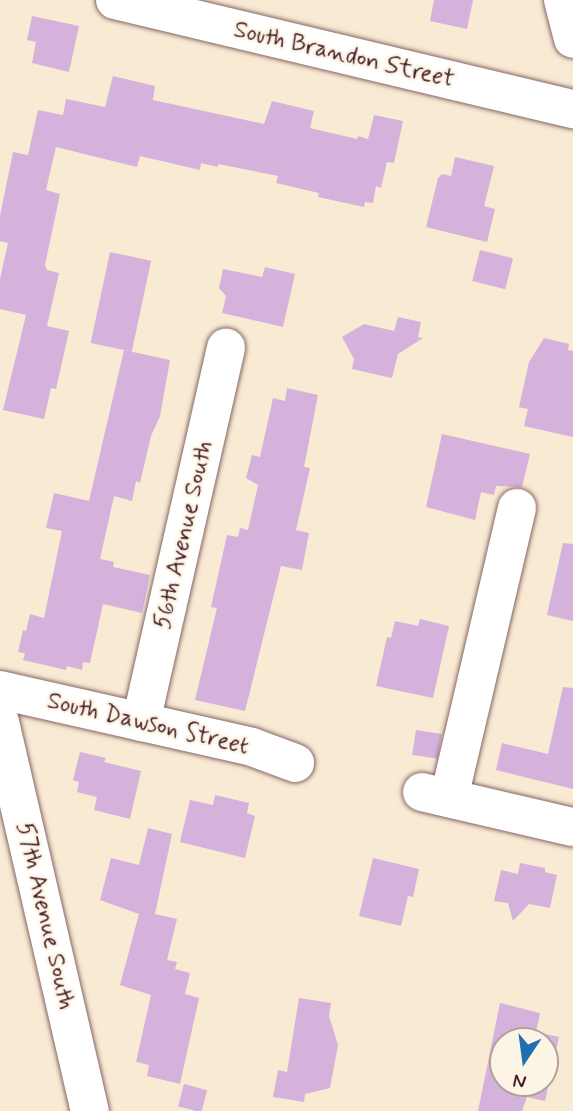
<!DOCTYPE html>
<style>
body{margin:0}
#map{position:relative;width:573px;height:1111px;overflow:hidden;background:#f8ead3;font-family:Mynerve,sans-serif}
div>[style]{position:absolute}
.building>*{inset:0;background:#d5b2dc;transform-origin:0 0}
.roads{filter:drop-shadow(0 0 2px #876666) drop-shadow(0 0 2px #876666)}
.minor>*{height:38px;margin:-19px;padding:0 19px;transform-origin:19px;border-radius:19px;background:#fff}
span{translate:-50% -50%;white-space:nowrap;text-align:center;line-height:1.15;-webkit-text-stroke:5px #fcf5e5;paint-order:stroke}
.street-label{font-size:24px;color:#4a1f2b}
.north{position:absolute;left:489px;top:1027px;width:70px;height:70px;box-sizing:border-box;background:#fcf5e5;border:2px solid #b59f9b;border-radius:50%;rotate:193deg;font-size:19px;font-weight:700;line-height:28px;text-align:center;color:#4a1f2b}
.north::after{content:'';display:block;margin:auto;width:24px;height:32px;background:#1f6fb2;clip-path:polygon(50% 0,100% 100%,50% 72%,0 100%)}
</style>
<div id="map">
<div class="building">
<i style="clip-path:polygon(434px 0,473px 0,467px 29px,430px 21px)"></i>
<i style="clip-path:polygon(32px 16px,79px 26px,69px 72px,32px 63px,36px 42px,27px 40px)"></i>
<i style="clip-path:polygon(113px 76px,155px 86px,153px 100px,264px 124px,272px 101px,314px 111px,310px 128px,357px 139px,358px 136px,368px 139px,374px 115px,403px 121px,394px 163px,387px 162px,381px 188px,376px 186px,373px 203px,365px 202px,364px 207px,318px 197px,319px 193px,276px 183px,278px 176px,218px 164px,218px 167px,201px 163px,200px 170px,140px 156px,137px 167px,56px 147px,46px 190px,60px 194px,45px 265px,47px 270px,59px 273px,47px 326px,69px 331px,56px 389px,51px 388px,44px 419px,3px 410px,26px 315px,0 309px,0 279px,8px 243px,0 241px,0 216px,13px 152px,28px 155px,38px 110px,63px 115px,66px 99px,105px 107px)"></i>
<i style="clip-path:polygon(455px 157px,494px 166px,484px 206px,495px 209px,487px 242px,426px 227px,438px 178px,442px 174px,451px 176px)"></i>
<i style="left:480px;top:250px;width:34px;height:32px;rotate:14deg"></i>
<i style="left:110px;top:252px;width:42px;height:93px;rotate:12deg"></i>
<i style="clip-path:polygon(265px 267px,295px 274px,283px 327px,222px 313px,226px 296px,219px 288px,223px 269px,262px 277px)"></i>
<i style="clip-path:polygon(398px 317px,421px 322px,418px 337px,423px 338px,398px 354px,392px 378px,352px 369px,354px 359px,342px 337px,364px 324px,394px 331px)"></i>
<i style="clip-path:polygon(544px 338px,569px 344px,568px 350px,573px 351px,573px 437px,524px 426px,528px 409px,519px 407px,529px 362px)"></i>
<i style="clip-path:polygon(124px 350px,170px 360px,160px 416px,151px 436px,140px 483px,136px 481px,132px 501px,114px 496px,100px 559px,114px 562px,113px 567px,150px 575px,142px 613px,103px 604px,90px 663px,83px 662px,82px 670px,67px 666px,66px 670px,23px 660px,25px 653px,18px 652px,23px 630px,26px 631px,30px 614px,44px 618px,62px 531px,46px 528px,54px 493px,89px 501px)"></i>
<i style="clip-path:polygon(287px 388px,318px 395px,304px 467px,310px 468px,296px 530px,309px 533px,302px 570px,281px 566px,245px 711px,195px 700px,217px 608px,211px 607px,227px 535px,238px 537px,240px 528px,248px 530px,258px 485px,246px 478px,252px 455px,260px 457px,273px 398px,285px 401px)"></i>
<i style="clip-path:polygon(442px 434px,530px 454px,522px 487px,496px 486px,494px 495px,481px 492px,475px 520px,426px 507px)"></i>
<i style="clip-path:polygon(563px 543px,573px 544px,573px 621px,547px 615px)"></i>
<i style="clip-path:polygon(420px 619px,449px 626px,433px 698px,376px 686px,387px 637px,391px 638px,395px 621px,418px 626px)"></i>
<i style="clip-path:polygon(563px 687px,573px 688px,573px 789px,496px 770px,502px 743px,548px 754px)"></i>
<i style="left:416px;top:730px;width:26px;height:25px;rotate:9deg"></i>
<i style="clip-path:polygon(80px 752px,106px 758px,104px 762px,141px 771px,130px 819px,94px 810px,97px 797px,77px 792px,79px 782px,73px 780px)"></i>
<i style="clip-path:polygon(215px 795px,249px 803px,247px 813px,255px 816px,245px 858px,180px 842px,190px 800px,213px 805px)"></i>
<i style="clip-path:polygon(148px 828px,172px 834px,155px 914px,177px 919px,167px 960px,177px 962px,175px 969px,190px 973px,185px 994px,199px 998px,180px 1084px,147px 1076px,149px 1065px,136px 1062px,151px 995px,120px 985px,139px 914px,100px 900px,111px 858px,139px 865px)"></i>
<i style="clip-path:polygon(373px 858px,419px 869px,413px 897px,408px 896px,401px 926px,359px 916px)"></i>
<i style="clip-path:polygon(520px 863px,545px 868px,545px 872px,557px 875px,550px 908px,529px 904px,513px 921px,508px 903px,494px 901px,501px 870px,518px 874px)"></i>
<i style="clip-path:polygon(299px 998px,331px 1003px,329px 1016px,338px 1045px,330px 1088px,305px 1094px,304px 1102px,273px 1097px,278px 1070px,287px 1072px)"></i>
<i style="clip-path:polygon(evenodd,500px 1003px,540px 1013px,536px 1032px,559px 1037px,545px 1101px,527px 1097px,522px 1111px,478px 1111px,500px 1003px,503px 1041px,545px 1041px,545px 1083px,503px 1083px,503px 1041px)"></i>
<i style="left:184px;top:1084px;width:24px;height:23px;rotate:15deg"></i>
</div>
<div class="roads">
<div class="minor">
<i style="left:115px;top:0;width:471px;rotate:13.4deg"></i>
<i style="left:563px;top:0;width:40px;rotate:75.6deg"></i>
<i style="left:0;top:690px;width:258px;rotate:12.7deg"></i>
<i style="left:252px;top:747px;width:46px;rotate:20.4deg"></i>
<i style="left:0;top:722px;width:399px;rotate:77deg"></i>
<i style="left:141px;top:722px;width:384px;rotate:-77.2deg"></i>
<i style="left:422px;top:792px;width:155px;rotate:13.1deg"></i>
<i style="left:449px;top:798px;width:298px;rotate:-76.8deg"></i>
</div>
</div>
<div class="street-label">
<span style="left:344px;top:55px;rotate:13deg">South Brandon Street</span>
<span style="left:184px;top:535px;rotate:-77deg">56th Avenue South</span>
<span style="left:148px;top:724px;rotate:13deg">South Dawson Street</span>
<span style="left:45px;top:916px;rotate:77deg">57th Avenue South</span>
</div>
<div class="north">N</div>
</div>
